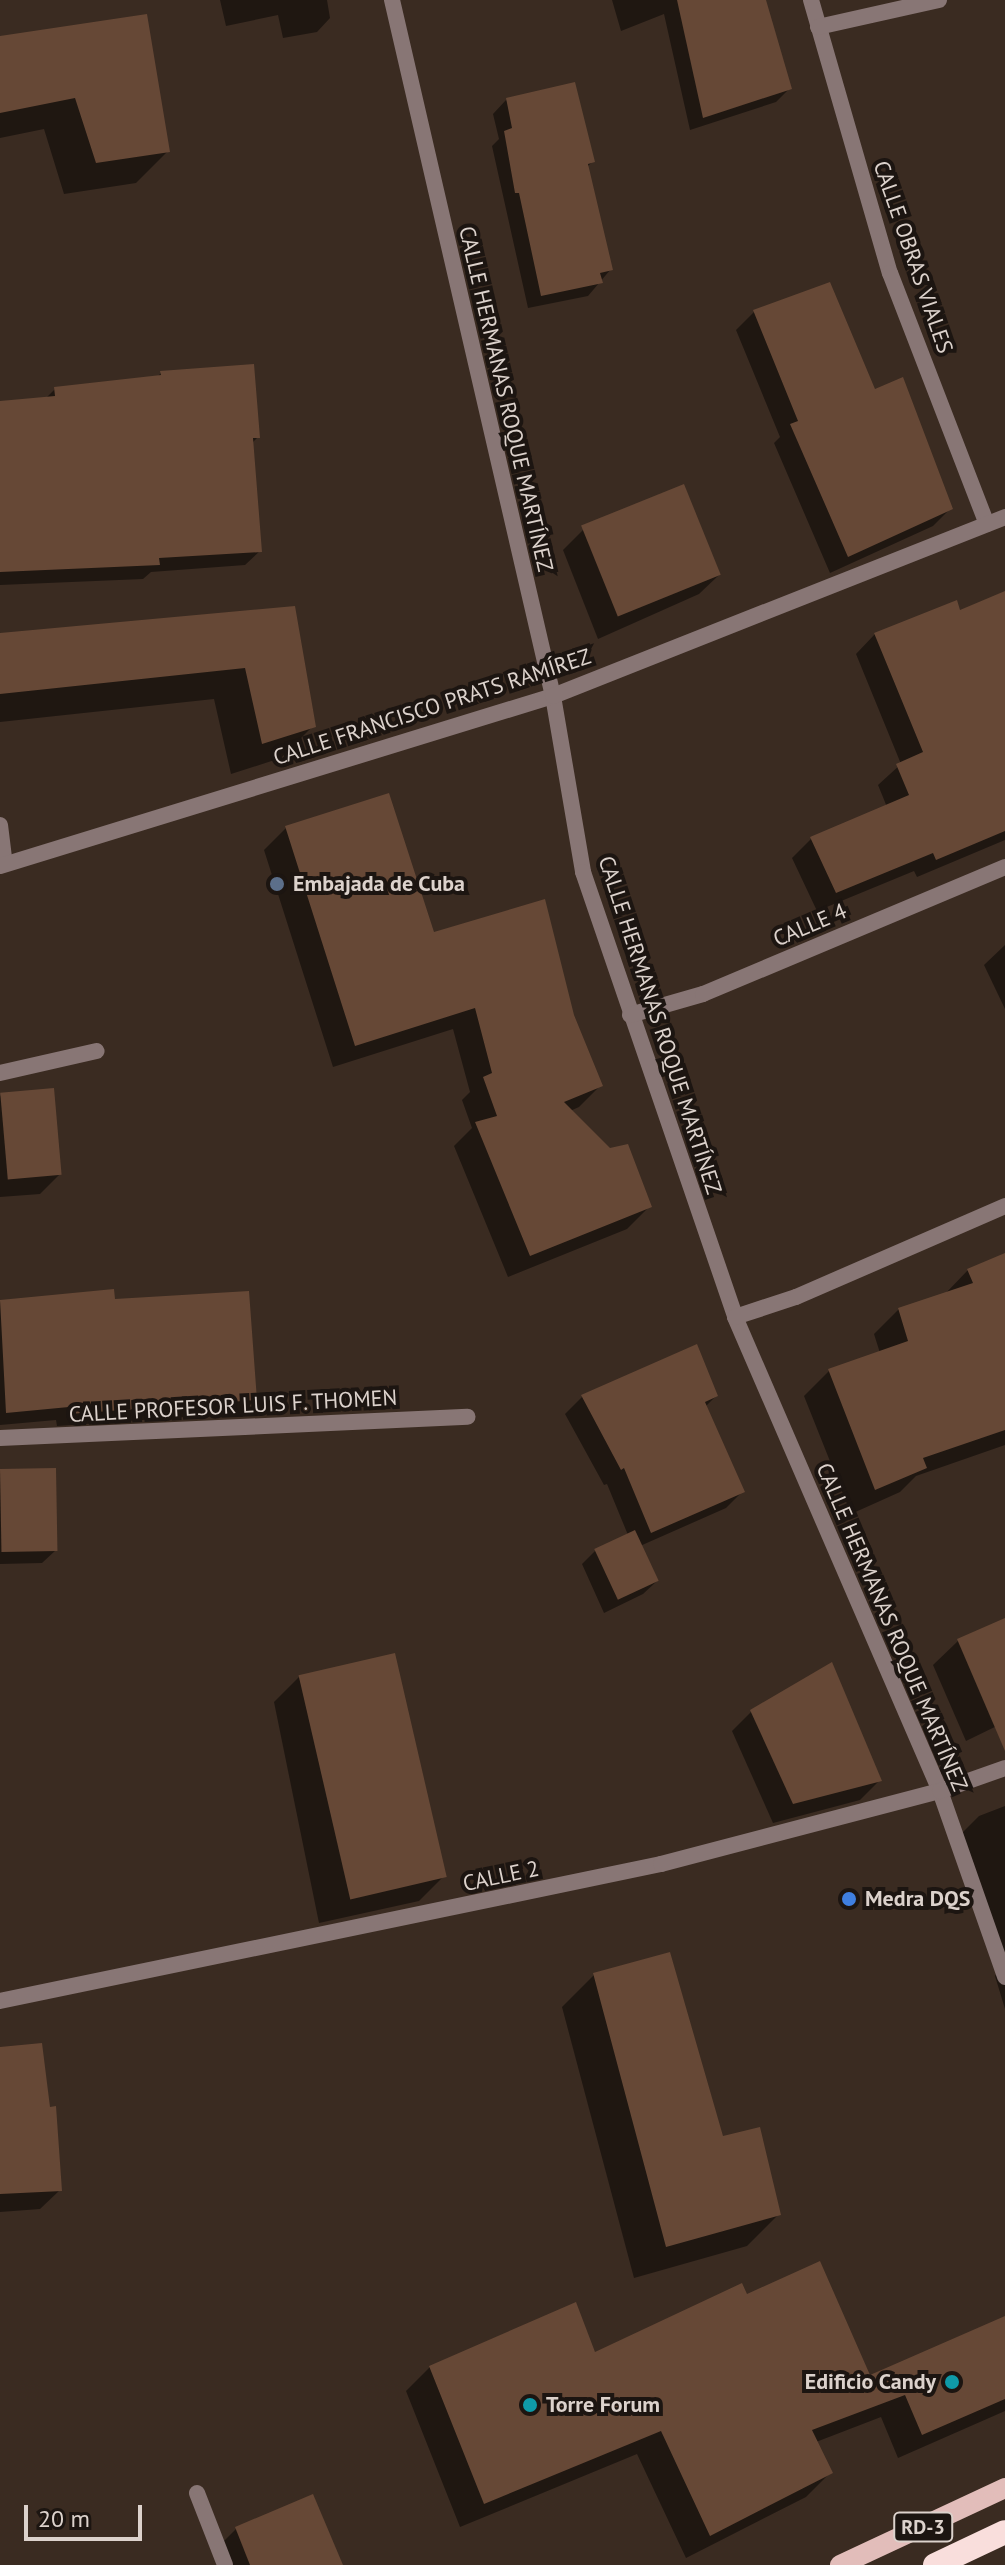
<!DOCTYPE html>
<meta charset="utf-8">
<style>
body{margin:0}
#map{position:relative;width:1005px;height:2565px;overflow:hidden;background:#3a2b21;font-family:"PT Sans",sans-serif}
div>[style]{position:absolute}
.shadow>*{inset:0;background:#0007}
.building>*{inset:0;background:#664836;transform-origin:0 0}
.lane>*{height:16px;margin:-8px;padding:0 8px;transform-origin:8px;border-radius:8px;background:#887675}
.street>*{height:16px;margin:-8px;padding:0 8px;transform-origin:8px;border-radius:8px;background:#887675}
.primary>*{height:20px;margin:-10px;padding:0 10px;transform-origin:10px;border-radius:10px;background:#e2bdba}
.highway>*{height:24px;margin:-12px;padding:0 12px;transform-origin:12px;border-radius:12px;background:#f9dedc}
.dots>*{width:22px;height:22px;translate:-50% -50%;box-sizing:border-box;border:4px solid #1c1511;border-radius:50%}
span{translate:-50% -50%;white-space:nowrap;text-align:center;line-height:1.15;-webkit-text-stroke:8px #1c1511;paint-order:stroke}
.shield-label span{padding:2px 6px;background:#1c1511;border:2px solid;border-radius:6px;-webkit-text-stroke-width:0}
.shield-label{font-size:20px;color:#dcd2cc;font-weight:700}
.street-label{font-size:22px;color:#dcd2cc}
.poi-label{font-size:22px;color:#dcd2cc;font-weight:700}
.left{translate:0 -50%;text-align:left}
.right{translate:-100% -50%;text-align:right}
.scale{position:absolute;left:24px;top:2505px;width:118px;height:36px;box-sizing:border-box;border:4px solid #dcd2cc;border-top:0;padding-left:10px;font-size:24px;line-height:28px;white-space:nowrap;color:#dcd2cc;-webkit-text-stroke:6px #1c1511;paint-order:stroke}
</style>
<div id="map">
<div class="shadow">
<i style="clip-path:polygon(220px 0,327px 0,330px 18px,317px 32px,283px 38px,278px 15px,226px 26px)"></i>
<i style="clip-path:polygon(612px 0,760px 0,790px 88px,776px 102px,690px 130px,664px 14px,621px 31px)"></i>
<i style="clip-path:polygon(0 38px,168px 151px,136px 183px,64px 194px,44px 129px,0 138px)"></i>
<i style="clip-path:polygon(506px 100px,593px 161px,587px 167px,611px 269px,588px 296px,528px 308px,492px 146px,499px 139px,493px 114px)"></i>
<i style="clip-path:polygon(754px 312px,874px 392px,951px 508px,933px 526px,830px 573px,774px 443px,780px 437px,736px 330px)"></i>
<i style="clip-path:polygon(161px 373px,258px 437px,252px 443px,260px 551px,245px 565px,151px 572px,143px 579px,0 585px,0 403px,45px 399px,55px 389px,156px 378px)"></i>
<i style="clip-path:polygon(683px 486px,719px 575px,699px 594px,598px 639px,563px 550px,583px 530px)"></i>
<i style="clip-path:polygon(1005px 594px,1005px 840px,917px 877px,914px 871px,817px 911px,792px 858px,811px 839px,887px 807px,878px 785px,901px 764px,856px 654px,875px 634px,959px 612px)"></i>
<i style="clip-path:polygon(293px 608px,313px 726px,281px 758px,231px 774px,214px 699px,0 722px,0 634px)"></i>
<i style="clip-path:polygon(286px 828px,432px 934px,572px 1016px,601px 1085px,579px 1107px,570px 1111px,649px 1207px,627px 1229px,508px 1277px,454px 1146px,472px 1128px,462px 1100px,470px 1092px,453px 1029px,333px 1067px,264px 850px)"></i>
<i style="clip-path:polygon(1005px 945px,1005px 1009px,984px 965px)"></i>
<i style="clip-path:polygon(0 1095px,60px 1174px,40px 1194px,0 1197px)"></i>
<i style="clip-path:polygon(1005px 1256px,1005px 1445px,916px 1476px,900px 1492px,851px 1514px,804px 1396px,829px 1371px,880px 1353px,874px 1334px,899px 1309px,944px 1295px,968px 1270px)"></i>
<i style="clip-path:polygon(113px 1291px,113px 1301px,255px 1400px,242px 1413px,57px 1426px,56px 1420px,0 1425px,0 1302px)"></i>
<i style="clip-path:polygon(716px 1396px,705px 1407px,743px 1491px,726px 1508px,640px 1546px,657px 1581px,643px 1594px,604px 1613px,582px 1564px,595px 1551px,628px 1535px,607px 1484px,604px 1485px,565px 1414px,582px 1397px)"></i>
<i style="clip-path:polygon(0 1472px,56px 1550px,42px 1563px,0 1564px)"></i>
<i style="clip-path:polygon(1005px 1620px,1005px 1722px,966px 1741px,933px 1665px,958px 1641px)"></i>
<i style="clip-path:polygon(299px 1677px,444px 1876px,419px 1901px,319px 1923px,274px 1702px)"></i>
<i style="clip-path:polygon(752px 1711px,880px 1780px,860px 1800px,773px 1823px,732px 1731px)"></i>
<i style="clip-path:polygon(1005px 1806px,1005px 2009px,995px 1976px,997px 1973px,953px 1842px,979px 1816px)"></i>
<i style="clip-path:polygon(594px 1975px,779px 2214px,747px 2246px,634px 2278px,562px 2007px)"></i>
<i style="clip-path:polygon(0 2049px,60px 2190px,40px 2209px,0 2212px)"></i>
<i style="clip-path:polygon(746px 2296px,869px 2378px,1005px 2319px,1005px 2411px,898px 2458px,881px 2417px,816px 2442px,830px 2473px,806px 2497px,686px 2558px,637px 2454px,460px 2527px,406px 2391px,430px 2367px,594px 2354px)"></i>
<i style="clip-path:polygon(236px 2529px,341px 2565px,223px 2565px,217px 2548px)"></i>
</div>
<div class="building">
<i style="clip-path:polygon(677px 0,766px 0,792px 89px,703px 118px)"></i>
<i style="clip-path:polygon(147px 14px,170px 152px,96px 163px,75px 98px,0 113px,0 36px)"></i>
<i style="clip-path:polygon(575px 82px,595px 162px,588px 164px,613px 270px,600px 273px,603px 283px,541px 296px,519px 193px,515px 193px,504px 131px,512px 128px,506px 98px)"></i>
<i style="clip-path:polygon(830px 282px,875px 389px,903px 377px,953px 509px,848px 557px,790px 424px,798px 421px,753px 310px)"></i>
<i style="clip-path:polygon(254px 364px,260px 438px,253px 438px,262px 552px,159px 558px,160px 565px,0 572px,0 401px,55px 396px,54px 387px,161px 375px,160px 371px)"></i>
<i style="left:684px;top:484px;width:98px;height:111px;rotate:68deg"></i>
<i style="clip-path:polygon(1005px 591px,1005px 831px,936px 860px,933px 853px,836px 893px,810px 837px,909px 795px,896px 764px,923px 752px,874px 633px,957px 600px,960px 610px)"></i>
<i style="clip-path:polygon(295px 606px,316px 727px,262px 744px,245px 668px,0 694px,0 633px)"></i>
<i style="clip-path:polygon(389px 793px,434px 932px,545px 899px,574px 1015px,603px 1086px,564px 1102px,610px 1148px,628px 1144px,652px 1207px,530px 1256px,475px 1122px,497px 1116px,483px 1077px,492px 1073px,475px 1008px,355px 1046px,285px 826px)"></i>
<i style="left:54px;top:1088px;width:87px;height:54px;rotate:85deg"></i>
<i style="clip-path:polygon(1005px 1253px,1005px 1430px,923px 1458px,927px 1468px,875px 1490px,828px 1369px,908px 1341px,898px 1308px,973px 1283px,967px 1269px)"></i>
<i style="clip-path:polygon(114px 1289px,115px 1299px,249px 1291px,257px 1400px,69px 1414px,69px 1407px,6px 1413px,0 1300px)"></i>
<i style="clip-path:polygon(697px 1344px,718px 1396px,705px 1402px,745px 1492px,651px 1533px,624px 1468px,621px 1470px,581px 1395px)"></i>
<i style="left:56px;top:1468px;width:83px;height:56px;rotate:89deg"></i>
<i style="left:635px;top:1530px;width:56px;height:45px;rotate:65deg"></i>
<i style="clip-path:polygon(1005px 1618px,1005px 1751px,957px 1639px)"></i>
<i style="left:395px;top:1653px;width:230px;height:99px;rotate:77deg"></i>
<i style="clip-path:polygon(832px 1662px,882px 1781px,793px 1804px,750px 1710px)"></i>
<i style="clip-path:polygon(670px 1952px,723px 2136px,760px 2127px,781px 2215px,666px 2247px,593px 1973px)"></i>
<i style="clip-path:polygon(42px 2043px,50px 2107px,56px 2106px,62px 2191px,0 2194px,0 2047px)"></i>
<i style="clip-path:polygon(820px 2261px,870px 2375px,1005px 2316px,1005px 2399px,922px 2435px,905px 2395px,812px 2430px,833px 2473px,710px 2536px,661px 2431px,484px 2504px,429px 2366px,576px 2302px,595px 2352px,742px 2283px,747px 2294px)"></i>
<i style="clip-path:polygon(313px 2494px,343px 2565px,250px 2565px,235px 2527px)"></i>
</div>
<div class="lane">
<i style="left:0;top:825px;width:39px;rotate:83deg"></i>
<i style="left:0;top:1073px;width:99px;rotate:-12.8deg"></i>
<i style="left:197px;top:2493px;width:77px;rotate:68.7deg"></i>
</div>
<div class="street">
<i style="left:392px;top:0;width:714px;rotate:76.98deg"></i>
<i style="left:553px;top:696px;width:179px;rotate:80.3deg"></i>
<i style="left:583px;top:872px;width:470px;rotate:71.1deg"></i>
<i style="left:735px;top:1317px;width:516px;rotate:66.61deg"></i>
<i style="left:940px;top:1791px;width:197px;rotate:70.7deg"></i>
<i style="left:811px;top:0;width:284px;rotate:73.9deg"></i>
<i style="left:890px;top:273px;width:269px;rotate:68.9deg"></i>
<i style="left:818px;top:27px;width:124px;rotate:-12.6deg"></i>
<i style="left:0;top:866px;width:579px;rotate:-17.09deg"></i>
<i style="left:553px;top:696px;width:486px;rotate:-21.6deg"></i>
<i style="left:630px;top:1015px;width:76px;rotate:-16deg"></i>
<i style="left:703px;top:994px;width:328px;rotate:-22.8deg"></i>
<i style="left:735px;top:1317px;width:64px;rotate:-18.2deg"></i>
<i style="left:796px;top:1297px;width:228px;rotate:-23.5deg"></i>
<i style="left:0;top:1438px;width:468px;rotate:-2.6deg"></i>
<i style="left:0;top:2001px;width:675px;rotate:-11.71deg"></i>
<i style="left:661px;top:1864px;width:288px;rotate:-14.7deg"></i>
<i style="left:940px;top:1791px;width:69px;rotate:-19.5deg"></i>
</div>
<div class="primary">
<i style="left:840px;top:2565px;width:182px;rotate:-25deg"></i>
</div>
<div class="highway">
<i style="left:935px;top:2565px;width:77px;rotate:-25.2deg"></i>
</div>
<div class="dots">
<i style="left:277px;top:884px;background:#5c6f8a"></i>
<i style="left:849px;top:1899px;background:#3f7fe0"></i>
<i style="left:952px;top:2382px;background:#0f9aa8"></i>
<i style="left:530px;top:2405px;background:#0f9aa8"></i>
</div>
<div class="shield-label">
<span style="left:923px;top:2527px">RD-3</span>
</div>
<div class="street-label">
<span style="left:913px;top:257px;rotate:71deg">CALLE OBRAS VIALES</span>
<span style="left:506px;top:399px;rotate:77deg">CALLE HERMANAS ROQUE MARTÍNEZ</span>
<span style="left:432px;top:707px;rotate:-18deg">CALLE FRANCISCO PRATS RAMÍREZ</span>
<span style="left:810px;top:925px;rotate:-23deg">CALLE 4</span>
<span style="left:660px;top:1025px;rotate:72deg">CALLE HERMANAS ROQUE MARTÍNEZ</span>
<span style="left:233px;top:1406px;rotate:-3deg">CALLE PROFESOR LUIS F. THOMEN</span>
<span style="left:892px;top:1627px;rotate:67deg">CALLE HERMANAS ROQUE MARTÍNEZ</span>
<span style="left:501px;top:1876px;rotate:-12deg">CALLE 2</span>
</div>
<div class="poi-label">
<span class="left" style="left:293px;top:884px">Embajada de Cuba</span>
<span class="left" style="left:865px;top:1899px">Medra DQS</span>
<span class="right" style="left:936px;top:2382px">Edificio Candy</span>
<span class="left" style="left:546px;top:2405px">Torre Forum</span>
</div>
<div class="scale">20 m</div>
</div>
